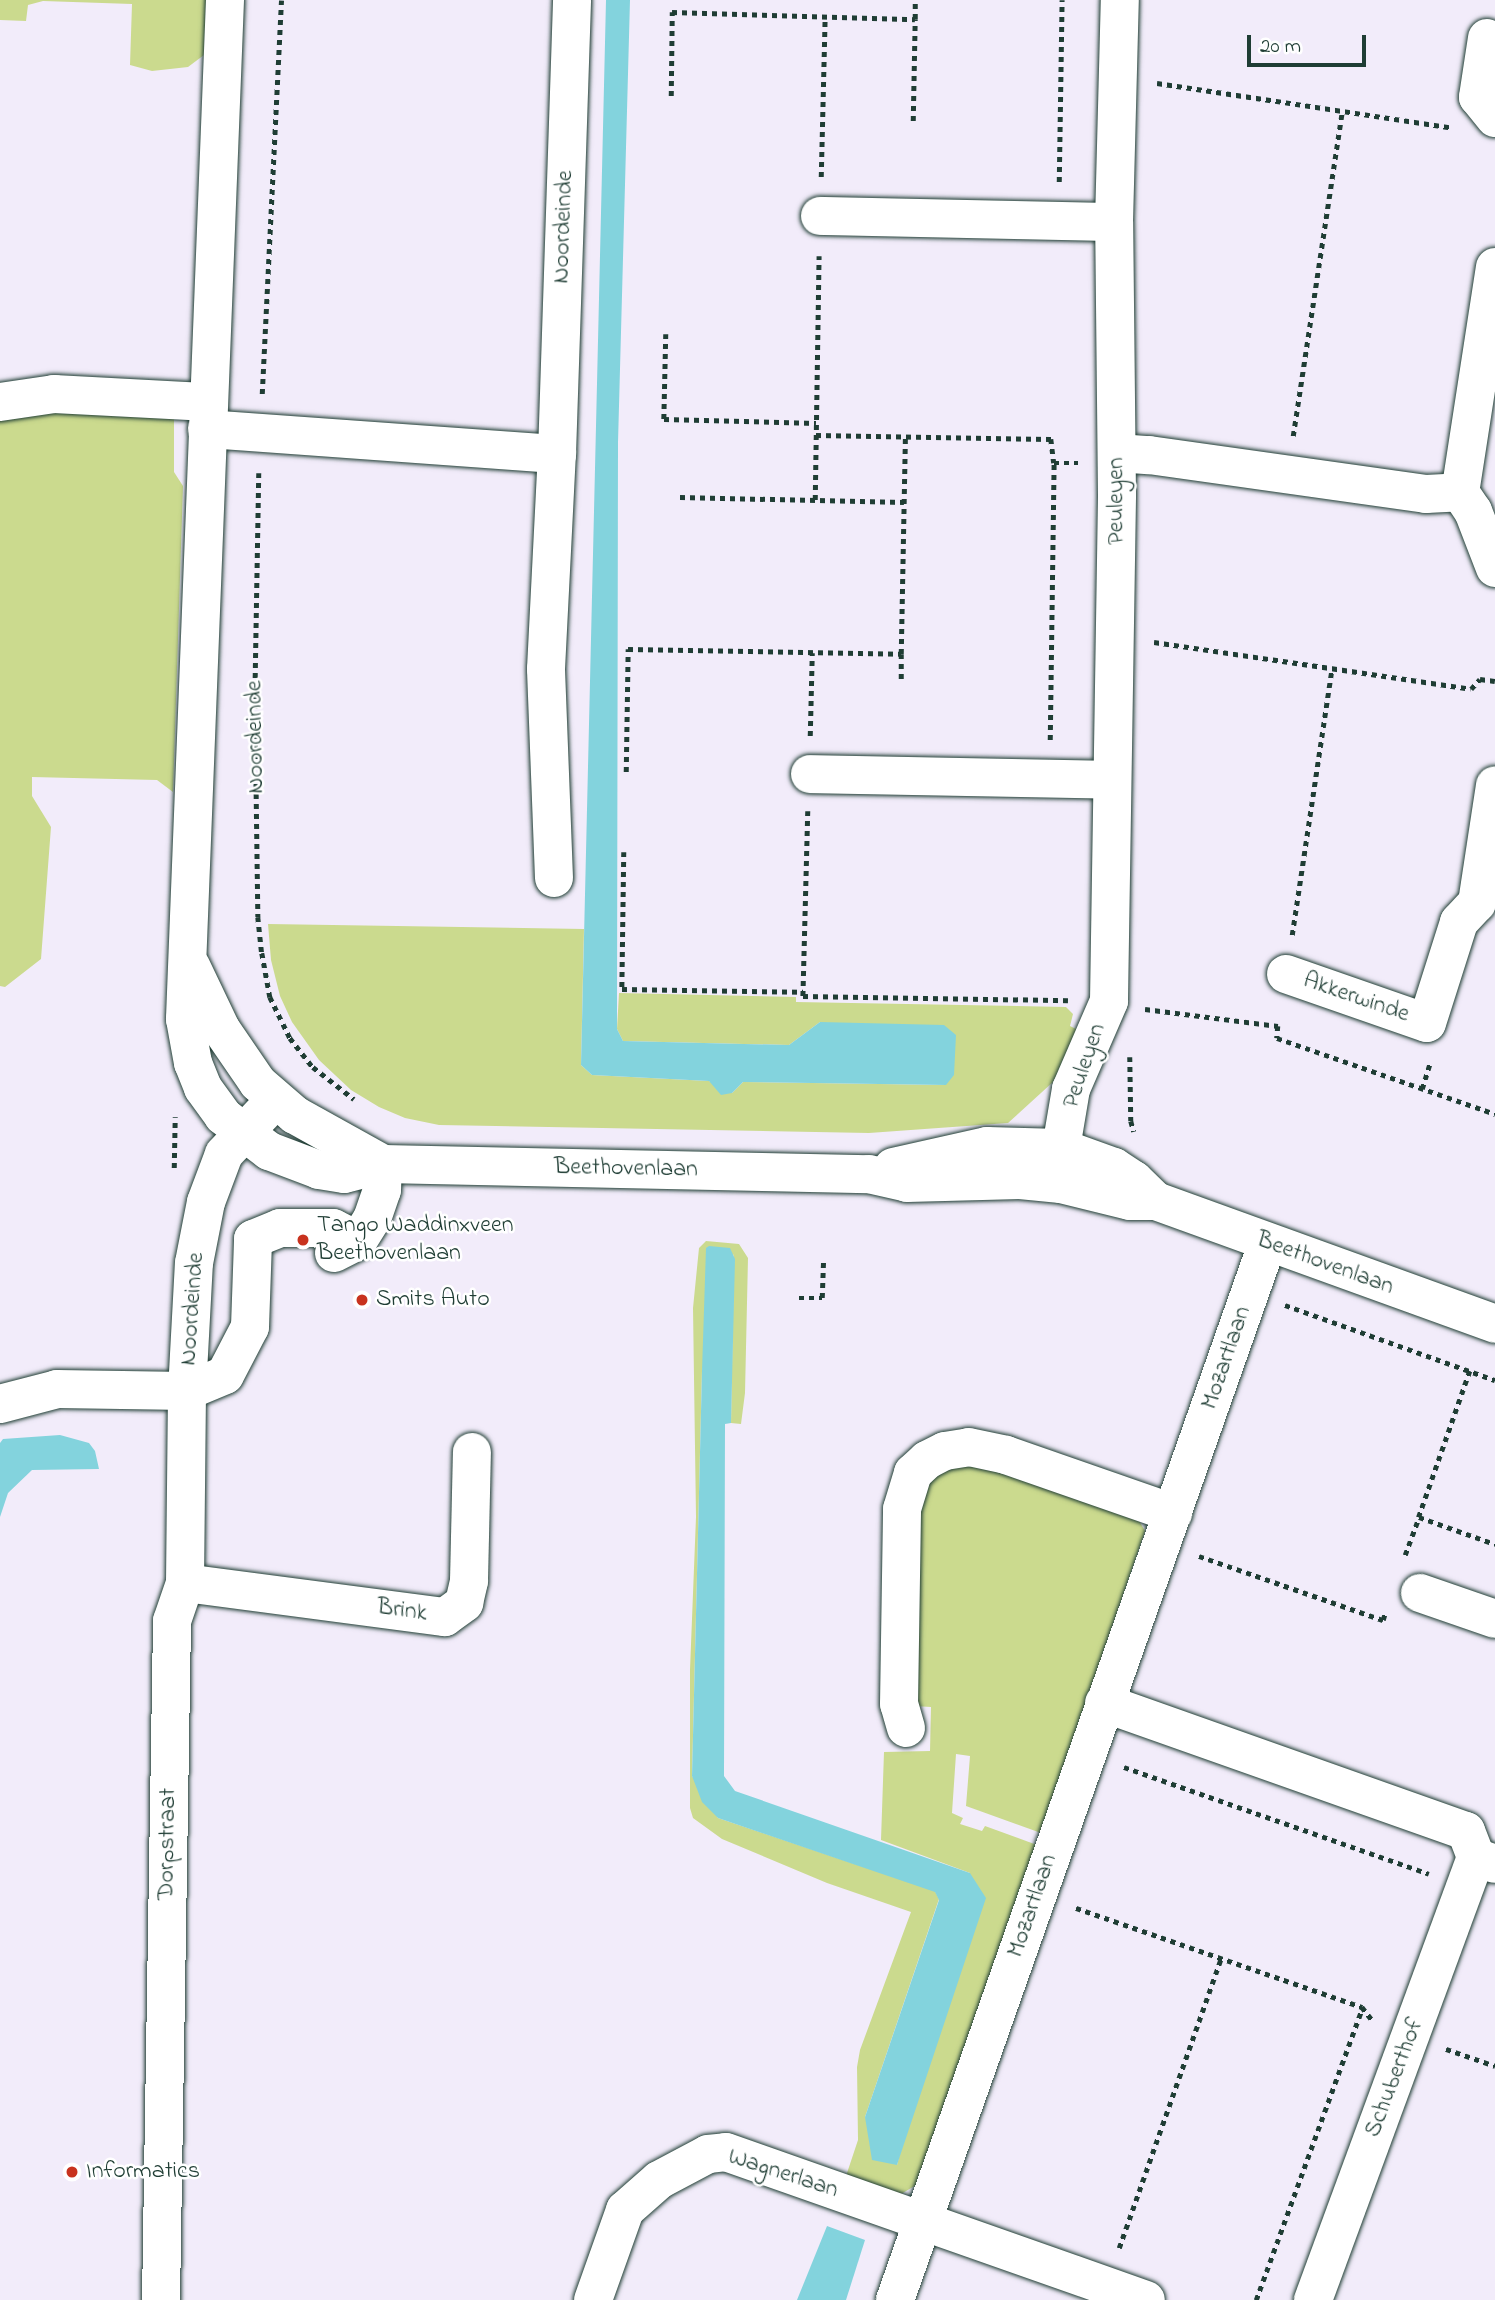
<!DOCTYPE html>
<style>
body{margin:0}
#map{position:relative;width:1495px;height:2300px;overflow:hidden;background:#f2ecfa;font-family:"Indie Flower",sans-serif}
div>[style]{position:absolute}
.green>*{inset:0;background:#cbda8e}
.water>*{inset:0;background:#83d3dd}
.path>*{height:4.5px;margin-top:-2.25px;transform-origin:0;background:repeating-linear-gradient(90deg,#1f3d34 0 5px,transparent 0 10px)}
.roads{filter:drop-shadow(0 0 2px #1f3d34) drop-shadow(0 0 2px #1f3d34)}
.minor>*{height:38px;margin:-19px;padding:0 19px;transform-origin:19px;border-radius:19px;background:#fff}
.major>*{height:38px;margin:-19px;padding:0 19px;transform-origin:19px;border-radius:19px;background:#fff}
.dots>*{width:19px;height:19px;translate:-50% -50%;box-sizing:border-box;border:4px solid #fff;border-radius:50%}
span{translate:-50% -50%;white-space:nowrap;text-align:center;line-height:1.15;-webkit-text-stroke:5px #fff;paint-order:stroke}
.street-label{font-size:24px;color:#1f3d34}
.poi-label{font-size:24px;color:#1f3d34}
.left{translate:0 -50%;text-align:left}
.scale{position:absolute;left:1247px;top:35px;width:119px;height:32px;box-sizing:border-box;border:4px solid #1f3d34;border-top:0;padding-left:9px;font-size:21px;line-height:24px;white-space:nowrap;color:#1f3d34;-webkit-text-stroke:5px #fff;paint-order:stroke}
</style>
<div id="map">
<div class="green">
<i style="clip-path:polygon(0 0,206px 0,204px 55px,188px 67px,152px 71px,130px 65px,132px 4px,43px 1px,28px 5px,26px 21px,0 20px)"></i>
<i style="clip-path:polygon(12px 411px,174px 418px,174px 472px,183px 486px,173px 792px,157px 780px,32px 777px,32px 796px,51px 827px,41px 959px,5px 987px,0 986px,0 415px)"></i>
<i style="clip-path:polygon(268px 924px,584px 929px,581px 1065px,592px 1075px,709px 1081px,732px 1093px,743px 1082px,946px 1085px,820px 1022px,789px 1045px,623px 1041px,617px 1029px,619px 993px,796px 997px,796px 1002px,1066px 1007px,1073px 1014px,1070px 1026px,1080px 1031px,1053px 1082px,1008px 1123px,869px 1133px,439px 1125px,405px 1118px,379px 1107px,351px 1090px,319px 1060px,292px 1022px,280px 996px,271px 960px)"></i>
<i style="clip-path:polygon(706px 1241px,739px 1244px,748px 1258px,745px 1393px,741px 1424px,731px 1423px,734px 1254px,702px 1371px,692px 1776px,718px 1818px,935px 1891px,939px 1899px,865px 2117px,897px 2165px,970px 1873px,881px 1840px,884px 1752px,930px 1751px,931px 1707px,914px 1706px,917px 1510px,923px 1489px,945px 1468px,978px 1463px,1138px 1519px,1145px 1531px,1041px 1833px,966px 1806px,970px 1756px,956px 1754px,952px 1813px,963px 1818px,960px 1824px,982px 1831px,985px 1826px,1037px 1845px,918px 2184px,901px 2194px,846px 2176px,858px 2140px,857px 2067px,860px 2050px,911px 1912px,827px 1883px,722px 1839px,693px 1818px,690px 1808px,690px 1670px,696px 1517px,693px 1308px,699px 1248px)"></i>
</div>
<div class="water">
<i style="clip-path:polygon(606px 0,630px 0,618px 443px,617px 1029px,623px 1041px,789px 1045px,820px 1022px,944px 1025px,956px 1035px,954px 1075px,946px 1085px,743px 1082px,732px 1093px,721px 1095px,709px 1081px,592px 1075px,581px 1065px)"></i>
<i style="clip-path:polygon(709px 1246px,730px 1248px,735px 1259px,731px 1423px,725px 1424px,724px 1776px,735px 1791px,970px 1873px,986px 1898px,897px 2165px,872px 2160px,865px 2117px,939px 1900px,935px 1892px,718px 1818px,702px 1802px,692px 1776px,702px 1371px,706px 1248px)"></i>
<i style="clip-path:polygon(60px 1435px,89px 1443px,95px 1451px,99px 1469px,32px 1470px,8px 1493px,0 1517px,0 1443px,3px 1439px)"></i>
<i style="clip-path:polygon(827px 2226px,865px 2240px,846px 2300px,797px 2300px)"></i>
</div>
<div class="path">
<i style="left:1157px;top:83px;width:299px;rotate:8.6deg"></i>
<i style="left:671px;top:96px;width:84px;rotate:-89.3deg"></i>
<i style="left:672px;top:12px;width:243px;rotate:1.7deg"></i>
<i style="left:915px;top:19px;width:19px;rotate:-90deg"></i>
<i style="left:913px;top:121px;width:102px;rotate:-88.9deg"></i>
<i style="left:821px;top:177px;width:160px;rotate:-88.6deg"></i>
<i style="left:1059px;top:182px;width:182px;rotate:-89.1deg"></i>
<i style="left:666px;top:334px;width:85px;rotate:91.3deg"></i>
<i style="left:664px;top:419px;width:152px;rotate:1.5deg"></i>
<i style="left:262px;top:394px;width:394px;rotate:-87.2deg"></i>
<i style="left:816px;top:435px;width:235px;rotate:1deg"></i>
<i style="left:1051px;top:439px;width:24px;rotate:83deg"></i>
<i style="left:1054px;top:463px;width:24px"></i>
<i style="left:1293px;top:436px;width:329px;rotate:-81.4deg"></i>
<i style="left:259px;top:473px;width:221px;rotate:91deg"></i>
<i style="left:255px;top:694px;width:223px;rotate:89.2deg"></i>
<i style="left:258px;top:917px;width:36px;rotate:84deg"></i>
<i style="left:262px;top:953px;width:45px;rotate:79.7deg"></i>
<i style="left:270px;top:997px;width:46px;rotate:64deg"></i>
<i style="left:290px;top:1038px;width:37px;rotate:52deg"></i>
<i style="left:313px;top:1067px;width:52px;rotate:38deg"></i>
<i style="left:680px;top:497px;width:224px;rotate:1.3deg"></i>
<i style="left:815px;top:500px;width:244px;rotate:-89.1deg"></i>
<i style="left:1154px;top:642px;width:320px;rotate:8.4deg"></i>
<i style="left:1471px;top:689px;width:13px;rotate:-48deg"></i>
<i style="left:1480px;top:679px;width:15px;rotate:8deg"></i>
<i style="left:901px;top:679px;width:25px;rotate:-90deg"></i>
<i style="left:810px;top:736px;width:83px;rotate:-88.6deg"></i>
<i style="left:1050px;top:740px;width:277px;rotate:-89.2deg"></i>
<i style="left:626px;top:772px;width:123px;rotate:-89.1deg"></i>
<i style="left:628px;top:649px;width:273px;rotate:1deg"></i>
<i style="left:901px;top:654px;width:217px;rotate:-88.9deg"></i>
<i style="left:808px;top:811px;width:185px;rotate:91.5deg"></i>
<i style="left:803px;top:996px;width:265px;rotate:0.9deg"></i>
<i style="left:624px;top:852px;width:137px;rotate:90.8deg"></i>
<i style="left:622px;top:989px;width:181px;rotate:0.9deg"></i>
<i style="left:1292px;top:935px;width:270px;rotate:-81.5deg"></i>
<i style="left:1145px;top:1009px;width:134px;rotate:7.3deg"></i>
<i style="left:1278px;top:1026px;width:12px;rotate:95deg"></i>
<i style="left:1277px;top:1038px;width:231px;rotate:19.2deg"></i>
<i style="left:1130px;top:1057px;width:64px;rotate:89.1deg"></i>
<i style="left:1131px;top:1121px;width:11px;rotate:75deg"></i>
<i style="left:1422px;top:1089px;width:27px;rotate:-73deg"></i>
<i style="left:174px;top:1168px;width:51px;rotate:-88.9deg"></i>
<i style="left:799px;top:1298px;width:23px"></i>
<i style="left:822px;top:1298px;width:37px;rotate:-88deg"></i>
<i style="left:1285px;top:1305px;width:223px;rotate:19.7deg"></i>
<i style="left:1470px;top:1371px;width:155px;rotate:109.3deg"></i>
<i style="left:1419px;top:1517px;width:81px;rotate:19.6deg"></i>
<i style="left:1405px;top:1555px;width:40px;rotate:-69.8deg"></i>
<i style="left:1199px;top:1556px;width:195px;rotate:19.2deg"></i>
<i style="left:1383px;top:1620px;width:7px;rotate:-74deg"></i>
<i style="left:1124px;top:1767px;width:323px;rotate:19.3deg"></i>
<i style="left:1076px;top:1908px;width:303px;rotate:19.1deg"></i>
<i style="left:1362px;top:2007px;width:18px;rotate:52deg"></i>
<i style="left:1446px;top:2049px;width:52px;rotate:19.1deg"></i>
<i style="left:1119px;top:2248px;width:307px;rotate:-70.6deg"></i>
<i style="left:1256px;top:2300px;width:311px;rotate:-70deg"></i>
</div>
<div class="roads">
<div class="minor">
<i style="left:1487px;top:38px;width:60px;rotate:98.7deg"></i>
<i style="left:1478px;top:97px;width:27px;rotate:51deg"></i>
<i style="left:820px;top:216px;width:294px;rotate:1.2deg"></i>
<i style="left:1495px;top:267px;width:228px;rotate:98.8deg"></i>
<i style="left:1460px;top:492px;width:23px;rotate:56deg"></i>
<i style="left:1473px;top:511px;width:61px;rotate:68.9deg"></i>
<i style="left:0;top:402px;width:55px;rotate:-8.4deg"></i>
<i style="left:54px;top:394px;width:155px;rotate:3deg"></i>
<i style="left:207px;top:429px;width:351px;rotate:4.1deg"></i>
<i style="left:1117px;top:453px;width:32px;rotate:4deg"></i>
<i style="left:1149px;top:455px;width:280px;rotate:8deg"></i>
<i style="left:1426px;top:494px;width:34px;rotate:-3deg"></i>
<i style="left:810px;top:774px;width:300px;rotate:1.1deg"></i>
<i style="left:554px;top:878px;width:209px;rotate:-92.2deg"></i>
<i style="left:546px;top:669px;width:215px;rotate:-87.1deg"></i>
<i style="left:557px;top:454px;width:454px;rotate:-88.1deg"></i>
<i style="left:1286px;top:974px;width:149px;rotate:19.2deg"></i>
<i style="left:1427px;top:1023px;width:106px;rotate:-72.4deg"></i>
<i style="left:1459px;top:922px;width:26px;rotate:-47deg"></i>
<i style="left:1477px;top:903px;width:119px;rotate:-81.3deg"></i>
<i style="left:1061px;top:1183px;width:35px;rotate:-90deg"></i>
<i style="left:1061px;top:1148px;width:60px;rotate:-80.4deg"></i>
<i style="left:1071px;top:1089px;width:96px;rotate:-66.6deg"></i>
<i style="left:1109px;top:1001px;width:506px;rotate:-89.09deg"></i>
<i style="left:1117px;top:495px;width:273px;rotate:-90.6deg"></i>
<i style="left:1114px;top:222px;width:222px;rotate:-88.5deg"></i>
<i style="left:334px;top:1253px;width:27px;rotate:-27deg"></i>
<i style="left:358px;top:1241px;width:26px;rotate:-58deg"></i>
<i style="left:372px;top:1219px;width:31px;rotate:-71deg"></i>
<i style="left:382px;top:1190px;width:26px;rotate:-88deg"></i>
<i style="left:0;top:1404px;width:59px;rotate:-14.7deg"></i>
<i style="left:57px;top:1389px;width:130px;rotate:0.9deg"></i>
<i style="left:187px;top:1391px;width:41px;rotate:-22.8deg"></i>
<i style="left:225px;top:1375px;width:54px;rotate:-62.5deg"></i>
<i style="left:250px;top:1327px;width:88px;rotate:-88deg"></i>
<i style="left:253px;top:1239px;width:29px;rotate:-22deg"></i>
<i style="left:280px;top:1228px;width:53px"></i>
<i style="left:333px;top:1228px;width:28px;rotate:27deg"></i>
<i style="left:185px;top:1583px;width:262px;rotate:7.5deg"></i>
<i style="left:445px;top:1617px;width:24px;rotate:-36deg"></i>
<i style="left:464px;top:1603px;width:23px;rotate:-77deg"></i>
<i style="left:469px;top:1581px;width:129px;rotate:-88.7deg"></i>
<i style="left:1420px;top:1593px;width:79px;rotate:19.1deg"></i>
<i style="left:1104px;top:1703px;width:384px;rotate:19.5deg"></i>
<i style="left:1466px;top:1831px;width:28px;rotate:69deg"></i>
<i style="left:1476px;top:1857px;width:20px;rotate:20deg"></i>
<i style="left:906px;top:1728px;width:25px;rotate:-106deg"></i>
<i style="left:899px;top:1704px;width:195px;rotate:-89.1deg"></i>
<i style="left:902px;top:1509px;width:38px;rotate:-73deg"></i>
<i style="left:913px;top:1473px;width:19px;rotate:-43deg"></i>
<i style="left:927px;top:1460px;width:20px;rotate:-27deg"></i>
<i style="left:945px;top:1451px;width:24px;rotate:-9deg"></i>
<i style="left:969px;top:1447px;width:38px;rotate:12deg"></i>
<i style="left:1006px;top:1455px;width:177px;rotate:19.2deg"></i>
<i style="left:161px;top:2300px;width:679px;rotate:-89.07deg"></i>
<i style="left:172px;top:1621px;width:40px;rotate:-71.1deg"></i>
<i style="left:185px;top:1583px;width:192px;rotate:-89.4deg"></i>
<i style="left:187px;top:1391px;width:128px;rotate:-86.9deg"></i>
<i style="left:194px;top:1263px;width:62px;rotate:-78.9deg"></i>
<i style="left:206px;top:1202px;width:51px;rotate:-69.4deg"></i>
<i style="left:224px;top:1154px;width:74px;rotate:-46.6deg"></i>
<i style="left:593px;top:2300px;width:96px;rotate:-70.4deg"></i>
<i style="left:625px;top:2210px;width:45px;rotate:-41.4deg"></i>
<i style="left:659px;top:2180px;width:55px;rotate:-28deg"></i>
<i style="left:708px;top:2154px;width:18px;rotate:-6deg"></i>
<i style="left:726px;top:2152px;width:445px;rotate:19.4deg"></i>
<i style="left:895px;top:2300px;width:1120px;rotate:-70.59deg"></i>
<i style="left:1313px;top:2300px;width:472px;rotate:-69.8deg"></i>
</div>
<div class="major">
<i style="left:225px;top:0;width:1020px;rotate:92.25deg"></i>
<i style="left:185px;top:1019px;width:45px;rotate:79.7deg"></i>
<i style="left:193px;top:1063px;width:27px;rotate:68deg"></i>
<i style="left:203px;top:1088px;width:34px;rotate:54deg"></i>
<i style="left:223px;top:1116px;width:58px;rotate:37.3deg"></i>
<i style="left:269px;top:1151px;width:53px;rotate:20.8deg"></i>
<i style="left:319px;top:1170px;width:25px;rotate:9deg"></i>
<i style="left:344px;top:1174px;width:40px;rotate:-14.4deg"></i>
<i style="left:383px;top:1164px;width:486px;rotate:1.2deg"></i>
<i style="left:869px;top:1174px;width:39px;rotate:13deg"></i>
<i style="left:907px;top:1183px;width:113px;rotate:-1.5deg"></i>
<i style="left:1020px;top:1180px;width:41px;rotate:5.6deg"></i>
<i style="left:1061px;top:1184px;width:71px;rotate:13.8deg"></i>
<i style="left:1130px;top:1201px;width:26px"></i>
<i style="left:1156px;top:1201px;width:361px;rotate:19.9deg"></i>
<i style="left:191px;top:966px;width:70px;rotate:64.5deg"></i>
<i style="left:221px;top:1029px;width:65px;rotate:55.6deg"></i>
<i style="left:258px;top:1083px;width:49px;rotate:40.9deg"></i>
<i style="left:295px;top:1115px;width:101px;rotate:29.1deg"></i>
<i style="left:893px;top:1167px;width:96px;rotate:-12.6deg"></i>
<i style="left:987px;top:1146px;width:74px;rotate:1.5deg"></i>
<i style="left:1061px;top:1148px;width:56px;rotate:19.7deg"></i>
<i style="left:1114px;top:1167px;width:24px;rotate:33deg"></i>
<i style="left:1134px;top:1180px;width:30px;rotate:44deg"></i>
</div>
</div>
<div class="dots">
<i style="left:303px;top:1240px;background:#c8321e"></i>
<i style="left:362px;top:1300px;background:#c8321e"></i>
<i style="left:72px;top:2172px;background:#c8321e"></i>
</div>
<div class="street-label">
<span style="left:564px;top:227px;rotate:-88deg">Noordeinde</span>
<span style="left:1117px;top:501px;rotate:-90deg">Peuleyen</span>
<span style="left:256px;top:737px;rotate:-91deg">Noordeinde</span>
<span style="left:1356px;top:998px;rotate:19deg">Akkerwinde</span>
<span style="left:1085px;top:1066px;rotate:-71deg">Peuleyen</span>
<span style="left:626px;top:1169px;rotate:1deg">Beethovenlaan</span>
<span style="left:1325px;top:1264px;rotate:20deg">Beethovenlaan</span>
<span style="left:193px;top:1309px;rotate:-86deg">Noordeinde</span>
<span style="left:1227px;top:1358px;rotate:-71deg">Mozartlaan</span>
<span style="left:402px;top:1611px;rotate:8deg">Brink</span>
<span style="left:168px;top:1844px;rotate:-89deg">Dorpstraat</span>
<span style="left:1033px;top:1906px;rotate:-71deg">Mozartlaan</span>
<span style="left:1395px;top:2078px;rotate:-69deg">Schuberthof</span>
<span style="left:783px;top:2174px;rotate:18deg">Wagnerlaan</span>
</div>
<div class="poi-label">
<span class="left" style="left:317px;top:1240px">Tango Waddinxveen<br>Beethovenlaan</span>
<span class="left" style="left:376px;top:1300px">Smits Auto</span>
<span class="left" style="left:86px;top:2172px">Informatics</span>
</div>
<div class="scale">20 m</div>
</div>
